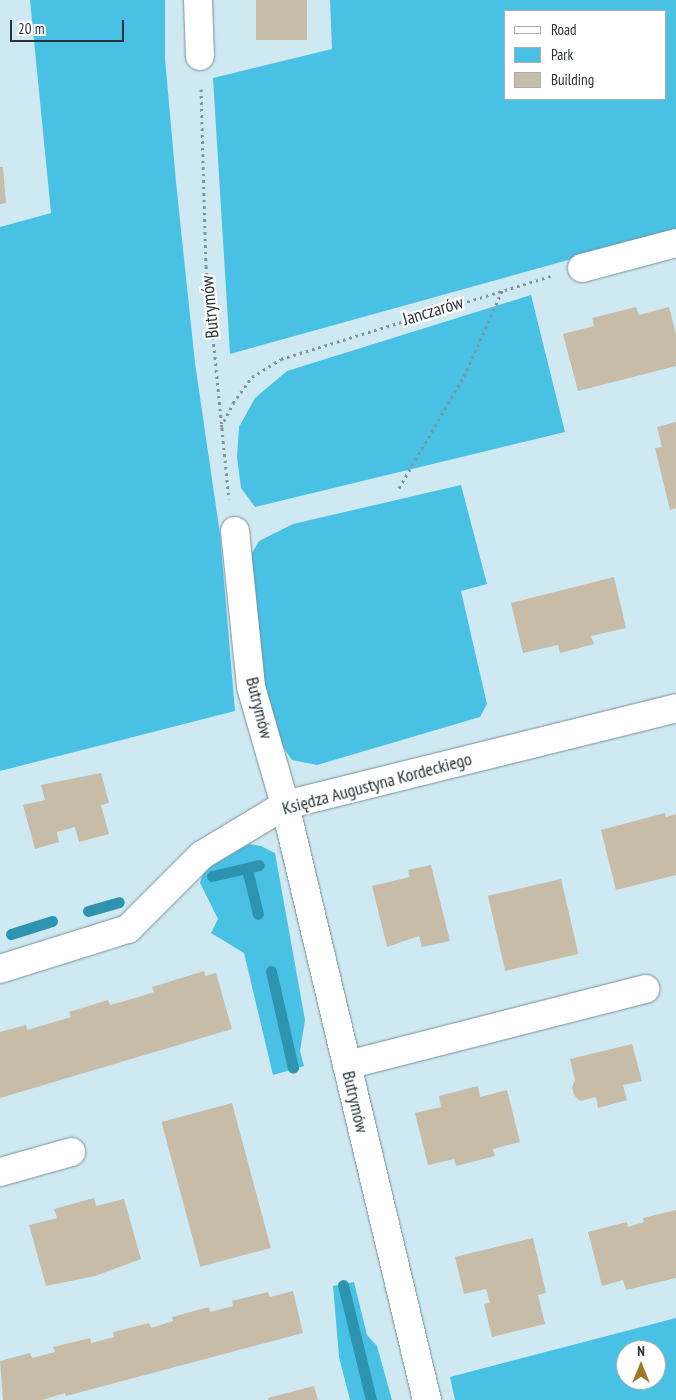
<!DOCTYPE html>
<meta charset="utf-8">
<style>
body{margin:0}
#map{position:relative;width:676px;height:1400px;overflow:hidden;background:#cfe9f2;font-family:"PT Sans Narrow",sans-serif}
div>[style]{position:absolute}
.green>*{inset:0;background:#49c1e5}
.stream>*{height:11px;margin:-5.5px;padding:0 5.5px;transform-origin:5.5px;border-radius:5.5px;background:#2e93af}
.building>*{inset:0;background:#c7bca8;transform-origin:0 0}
.path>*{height:3px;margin-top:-1.5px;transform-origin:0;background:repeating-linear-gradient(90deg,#82949b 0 2.5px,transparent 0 6.5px)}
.roads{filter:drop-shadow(0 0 1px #778f98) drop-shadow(0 0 1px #778f98)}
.minor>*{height:28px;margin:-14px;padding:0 14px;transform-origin:14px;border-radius:14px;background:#fff}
span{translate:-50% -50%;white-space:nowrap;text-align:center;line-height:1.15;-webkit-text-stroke:4.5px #fff;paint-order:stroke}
.street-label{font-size:18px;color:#2a3438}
.legend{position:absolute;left:504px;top:10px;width:162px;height:90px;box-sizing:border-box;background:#fff;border:1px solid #aaaeaf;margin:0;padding:6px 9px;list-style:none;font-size:15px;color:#2a3438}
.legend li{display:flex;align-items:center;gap:10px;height:25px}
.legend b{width:25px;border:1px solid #aaaeaf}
.north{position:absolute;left:616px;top:1340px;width:50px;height:50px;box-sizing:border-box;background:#fff;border:1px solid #aaaeaf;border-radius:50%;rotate:0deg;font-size:14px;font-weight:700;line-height:20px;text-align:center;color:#2a3438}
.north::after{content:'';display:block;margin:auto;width:18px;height:22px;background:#9e7a26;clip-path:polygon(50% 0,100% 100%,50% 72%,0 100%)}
.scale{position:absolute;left:10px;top:20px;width:114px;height:22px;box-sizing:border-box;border:2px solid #2a3438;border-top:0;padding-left:6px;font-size:15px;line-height:18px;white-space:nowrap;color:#2a3438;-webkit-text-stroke:4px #fff;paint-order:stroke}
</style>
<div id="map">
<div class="green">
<i style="clip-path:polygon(30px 0,165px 0,165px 59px,176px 182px,195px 363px,220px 534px,235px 711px,0 771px,0 227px,51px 213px)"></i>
<i style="clip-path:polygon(evenodd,330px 0,676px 0,676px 230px,230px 354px,213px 78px,332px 49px,330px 0,505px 11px,665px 11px,665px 99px,505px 99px,505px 11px)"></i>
<i style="clip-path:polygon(531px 295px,565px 432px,255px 507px,241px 488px,237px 457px,239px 427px,255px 398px,287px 371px)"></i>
<i style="clip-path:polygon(461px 485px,487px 584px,461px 591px,487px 704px,480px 717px,317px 765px,292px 760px,272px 731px,258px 644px,248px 560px,259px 541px,293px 524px)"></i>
<i style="clip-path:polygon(249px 844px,261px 846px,275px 853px,305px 1020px,300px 1051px,304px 1066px,273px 1075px,244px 953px,211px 933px,218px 919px,200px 883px,203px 873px,214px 864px)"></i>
<i style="clip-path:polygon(354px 1282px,367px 1335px,377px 1346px,392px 1400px,350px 1400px,339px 1357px,333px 1286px)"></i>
<i style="clip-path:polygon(evenodd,676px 1318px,676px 1400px,455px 1400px,450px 1377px,676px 1318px,626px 1350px,656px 1350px,656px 1380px,626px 1380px,626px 1350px)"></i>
</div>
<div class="stream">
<i style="left:247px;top:869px;width:46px;rotate:76.3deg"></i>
<i style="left:212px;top:876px;width:48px;rotate:-13.2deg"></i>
<i style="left:88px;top:911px;width:32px;rotate:-16deg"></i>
<i style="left:11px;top:934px;width:43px;rotate:-17.6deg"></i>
<i style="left:271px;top:971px;width:99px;rotate:77.2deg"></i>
<i style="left:343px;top:1285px;width:118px;rotate:76.3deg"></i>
</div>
<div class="building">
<i style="left:256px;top:0;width:51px;height:40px"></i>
<i style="clip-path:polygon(0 167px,3px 167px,6px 203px,0 204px)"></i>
<i style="clip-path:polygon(636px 307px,639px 315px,669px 307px,676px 335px,676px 366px,578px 391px,563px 334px,594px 326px,592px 318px)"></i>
<i style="clip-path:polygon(676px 422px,676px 508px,670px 510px,655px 448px,662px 447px,657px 427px)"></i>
<i style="clip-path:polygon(614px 577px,626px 628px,591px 636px,594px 644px,560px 653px,558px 645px,523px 653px,511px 603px)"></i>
<i style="clip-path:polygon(101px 773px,109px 803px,101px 805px,109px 834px,79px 842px,75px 827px,57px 832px,59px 842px,35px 849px,23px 805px,45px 800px,41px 785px)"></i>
<i style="clip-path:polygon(665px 813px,666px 817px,676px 814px,676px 875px,616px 890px,601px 830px)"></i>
<i style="clip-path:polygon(431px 865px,450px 941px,422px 947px,419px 936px,387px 947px,372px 886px,410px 877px,408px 870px)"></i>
<i style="left:561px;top:879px;width:77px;height:75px;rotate:77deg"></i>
<i style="clip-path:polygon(204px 971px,205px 976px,216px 973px,232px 1029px,0 1098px,0 1032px,26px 1025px,27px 1030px,71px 1017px,69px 1012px,108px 1000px,110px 1005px,132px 999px,154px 992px,152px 987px)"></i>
<i style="clip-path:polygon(632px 1044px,642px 1081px,623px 1085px,627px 1100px,598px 1108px,596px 1097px,580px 1101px,574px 1095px,572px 1087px,575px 1080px,570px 1059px)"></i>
<i style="clip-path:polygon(478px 1086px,480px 1097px,507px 1090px,520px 1142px,493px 1149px,495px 1156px,456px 1166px,454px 1159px,428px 1165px,415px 1113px,441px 1107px,439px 1096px)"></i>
<i style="left:232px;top:1103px;width:150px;height:73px;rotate:75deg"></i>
<i style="clip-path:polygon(94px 1198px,96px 1206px,124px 1199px,141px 1259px,95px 1276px,46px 1286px,29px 1225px,57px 1218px,54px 1209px)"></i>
<i style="clip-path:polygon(676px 1210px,676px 1278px,626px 1290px,623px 1280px,602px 1286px,588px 1232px,627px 1222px,628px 1227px,644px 1222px,643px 1218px)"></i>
<i style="clip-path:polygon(533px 1238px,546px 1293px,538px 1295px,545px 1324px,492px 1337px,484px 1304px,490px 1303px,486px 1289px,464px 1294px,455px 1257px)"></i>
<i style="clip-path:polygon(293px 1291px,303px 1333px,66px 1396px,65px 1393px,42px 1400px,3px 1400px,0 1361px,30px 1353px,32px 1358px,55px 1352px,53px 1347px,90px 1338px,91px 1343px,114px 1337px,113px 1332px,149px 1323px,151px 1328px,173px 1321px,172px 1317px,209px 1307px,210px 1312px,233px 1306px,232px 1301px,268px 1292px,270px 1297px)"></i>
<i style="clip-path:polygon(314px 1386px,318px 1400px,268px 1400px,268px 1398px)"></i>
</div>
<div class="path">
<i style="left:201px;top:89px;width:177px;rotate:88.4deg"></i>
<i style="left:206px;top:266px;width:234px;rotate:84.4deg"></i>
<i style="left:221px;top:427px;width:27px;rotate:-63deg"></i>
<i style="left:233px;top:403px;width:32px;rotate:-54deg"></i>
<i style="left:252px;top:377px;width:34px;rotate:-32deg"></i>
<i style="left:281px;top:359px;width:282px;rotate:-17.1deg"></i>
<i style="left:399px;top:488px;width:129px;rotate:-59.9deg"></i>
<i style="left:464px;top:376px;width:95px;rotate:-65.9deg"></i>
</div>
<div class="roads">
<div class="minor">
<i style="left:198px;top:0;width:56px;rotate:88deg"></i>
<i style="left:582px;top:268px;width:97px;rotate:-14.9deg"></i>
<i style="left:235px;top:531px;width:157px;rotate:84.1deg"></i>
<i style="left:251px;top:687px;width:123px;rotate:73.9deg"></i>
<i style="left:285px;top:805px;width:612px;rotate:76.58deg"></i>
<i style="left:0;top:969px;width:134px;rotate:-17.4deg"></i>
<i style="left:128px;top:929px;width:105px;rotate:-45deg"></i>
<i style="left:202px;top:855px;width:97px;rotate:-31.1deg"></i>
<i style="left:285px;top:805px;width:403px;rotate:-13.9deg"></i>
<i style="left:347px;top:1065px;width:308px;rotate:-14.3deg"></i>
<i style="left:0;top:1172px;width:74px;rotate:-15.7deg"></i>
</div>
</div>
<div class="street-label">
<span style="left:210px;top:307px;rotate:-95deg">Butrymów</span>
<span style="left:433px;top:311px;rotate:-17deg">Janczarów</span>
<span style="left:259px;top:708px;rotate:76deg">Butrymów</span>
<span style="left:377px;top:784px;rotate:-15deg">Księdza Augustyna Kordeckiego</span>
<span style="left:355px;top:1102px;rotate:77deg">Butrymów</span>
</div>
<ul class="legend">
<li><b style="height:6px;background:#fff"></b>Road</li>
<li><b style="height:14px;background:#49c1e5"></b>Park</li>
<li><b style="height:14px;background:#c7bca8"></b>Building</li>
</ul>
<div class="north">N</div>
<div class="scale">20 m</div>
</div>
